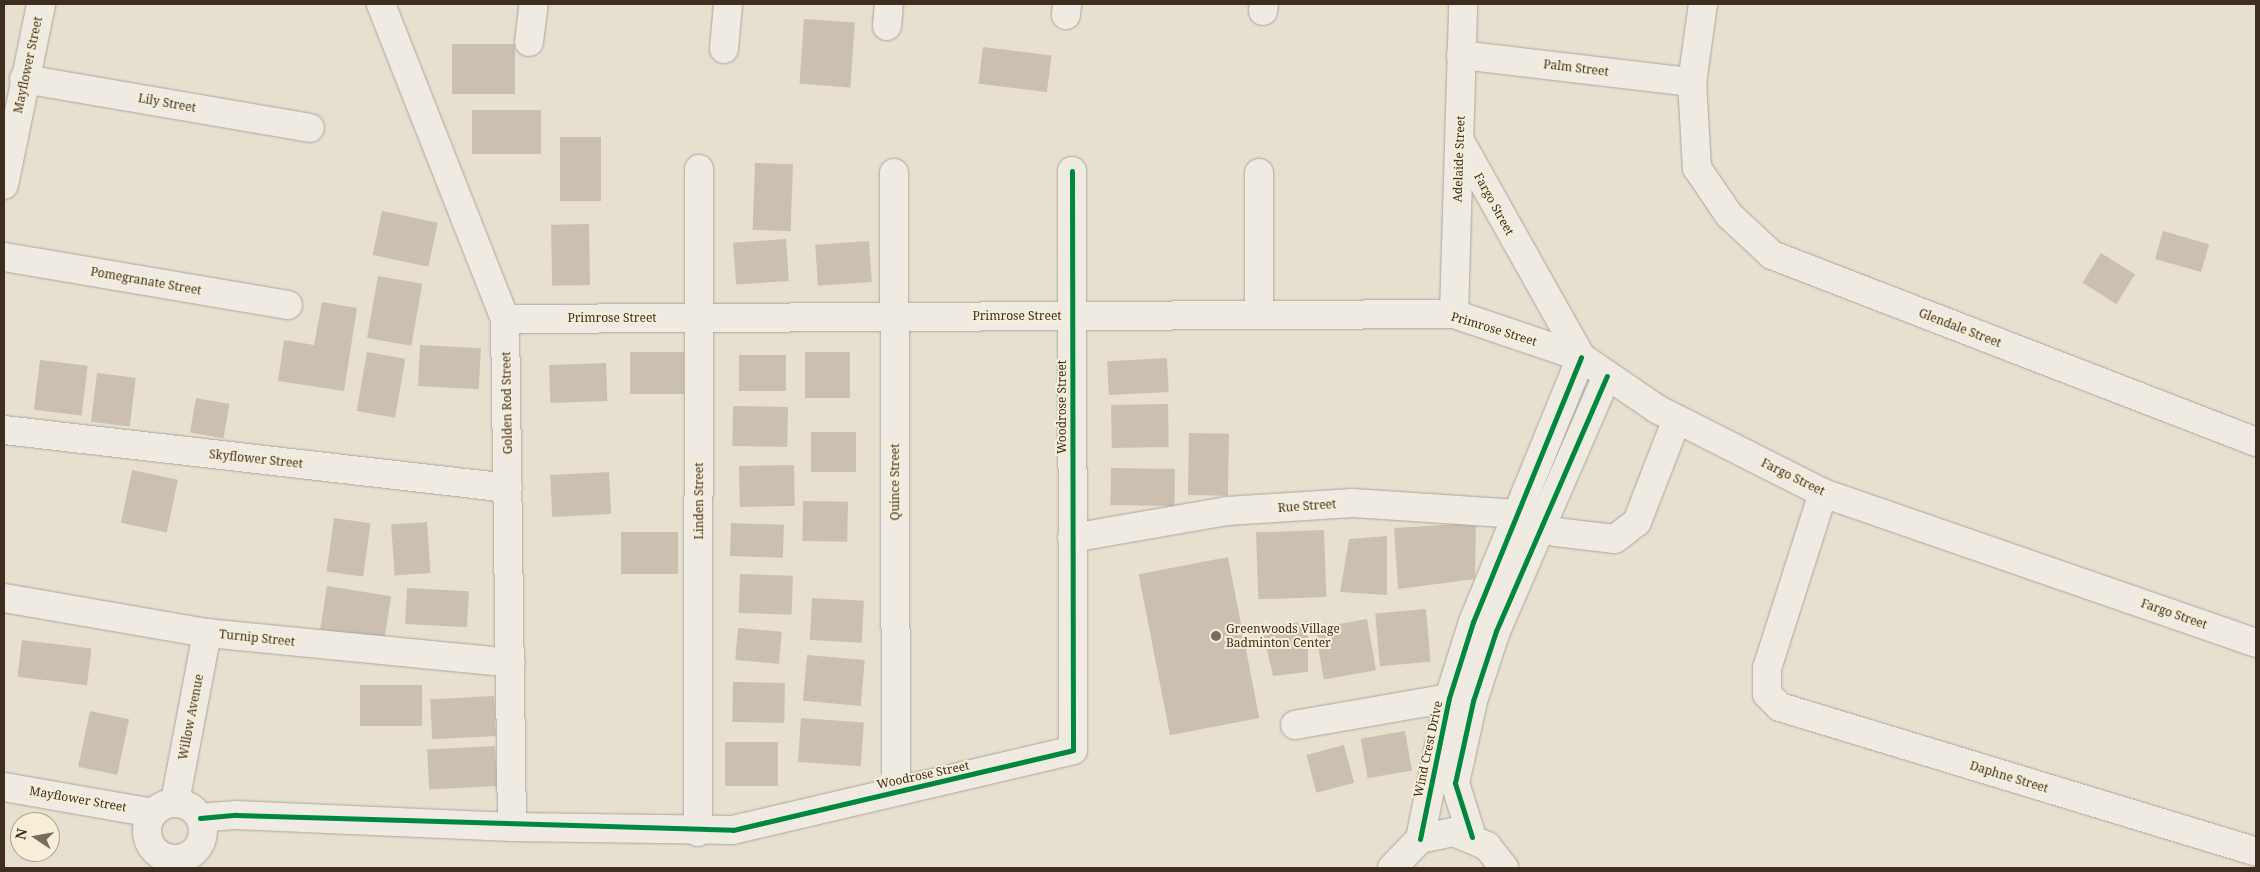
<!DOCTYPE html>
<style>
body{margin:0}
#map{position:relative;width:2260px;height:872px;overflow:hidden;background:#e7e0d1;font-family:"Noto Serif",serif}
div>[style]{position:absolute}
.building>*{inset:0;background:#cbbfb2;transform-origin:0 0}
.roads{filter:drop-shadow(0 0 1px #ada599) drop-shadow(0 0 1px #ada599)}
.street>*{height:28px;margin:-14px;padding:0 14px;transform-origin:14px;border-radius:14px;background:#efebe3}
.secondary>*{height:28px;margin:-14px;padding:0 14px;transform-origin:14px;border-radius:14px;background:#efebe3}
.secondary>.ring{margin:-14px;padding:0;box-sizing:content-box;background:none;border:28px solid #efebe3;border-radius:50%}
.cycleway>*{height:5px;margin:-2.5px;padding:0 2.5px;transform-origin:2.5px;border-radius:2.5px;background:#00873e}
.dots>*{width:14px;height:14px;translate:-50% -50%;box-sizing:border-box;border:2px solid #f7eed8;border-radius:50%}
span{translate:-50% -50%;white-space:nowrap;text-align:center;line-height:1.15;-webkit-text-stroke:4px #f7eed8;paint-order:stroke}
.street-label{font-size:12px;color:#3d2e20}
.poi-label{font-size:12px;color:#3d2e20}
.left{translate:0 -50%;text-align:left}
.frame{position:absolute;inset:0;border:5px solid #3d2e20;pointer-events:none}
.north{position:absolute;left:10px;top:812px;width:50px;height:50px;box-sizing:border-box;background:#f7eed8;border:1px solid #ada18e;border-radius:50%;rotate:282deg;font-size:14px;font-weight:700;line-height:20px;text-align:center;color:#3d2e20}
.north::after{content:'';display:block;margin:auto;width:18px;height:22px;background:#786c5e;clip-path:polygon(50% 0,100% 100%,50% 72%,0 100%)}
</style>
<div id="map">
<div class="building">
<i style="left:804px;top:19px;width:51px;height:65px;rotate:4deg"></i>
<i style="left:515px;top:44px;width:50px;height:63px;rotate:90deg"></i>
<i style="left:983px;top:47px;width:69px;height:37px;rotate:7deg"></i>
<i style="left:472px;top:110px;width:69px;height:44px"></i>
<i style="left:560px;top:137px;width:41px;height:64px"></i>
<i style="left:755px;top:163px;width:38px;height:67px;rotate:2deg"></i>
<i style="left:382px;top:211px;width:57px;height:45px;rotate:12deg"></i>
<i style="left:589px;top:224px;width:61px;height:38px;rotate:89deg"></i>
<i style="left:2163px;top:231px;width:48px;height:29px;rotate:16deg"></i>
<i style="left:786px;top:239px;width:42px;height:53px;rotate:86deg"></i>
<i style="left:869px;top:241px;width:41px;height:54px;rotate:86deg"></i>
<i style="left:2101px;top:253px;width:40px;height:35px;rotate:32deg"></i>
<i style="left:378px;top:276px;width:45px;height:63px;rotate:10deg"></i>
<i style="clip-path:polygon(322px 302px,357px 308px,344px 391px,278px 381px,284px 340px,314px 345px)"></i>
<i style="left:420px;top:345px;width:61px;height:41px;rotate:3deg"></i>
<i style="left:367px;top:352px;width:39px;height:60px;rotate:10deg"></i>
<i style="left:684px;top:352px;width:42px;height:54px;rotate:90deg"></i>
<i style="left:805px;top:352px;width:45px;height:46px"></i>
<i style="left:786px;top:355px;width:36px;height:47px;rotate:90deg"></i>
<i style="left:1167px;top:358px;width:34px;height:60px;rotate:87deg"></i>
<i style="left:40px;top:360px;width:48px;height:50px;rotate:7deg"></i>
<i style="left:606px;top:363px;width:38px;height:57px;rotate:88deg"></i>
<i style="left:97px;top:373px;width:39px;height:49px;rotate:7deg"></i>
<i style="left:196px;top:398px;width:34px;height:35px;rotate:10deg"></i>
<i style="left:1168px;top:404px;width:43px;height:57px;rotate:89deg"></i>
<i style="left:733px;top:406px;width:55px;height:40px;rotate:1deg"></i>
<i style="left:811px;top:432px;width:45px;height:40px"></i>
<i style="left:1189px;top:433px;width:40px;height:62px;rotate:1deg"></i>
<i style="left:794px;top:465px;width:41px;height:55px;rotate:89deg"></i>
<i style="left:1111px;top:468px;width:64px;height:37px;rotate:1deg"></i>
<i style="left:132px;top:470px;width:47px;height:54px;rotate:12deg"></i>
<i style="left:609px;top:472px;width:42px;height:59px;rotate:87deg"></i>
<i style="left:803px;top:501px;width:45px;height:40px;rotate:1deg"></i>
<i style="left:334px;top:518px;width:37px;height:54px;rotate:8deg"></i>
<i style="left:427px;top:522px;width:51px;height:36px;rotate:86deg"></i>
<i style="left:731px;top:523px;width:53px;height:33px;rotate:2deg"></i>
<i style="clip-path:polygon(1476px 523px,1475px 579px,1398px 589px,1394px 528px)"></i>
<i style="left:1324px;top:530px;width:67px;height:68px;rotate:88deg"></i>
<i style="left:621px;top:532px;width:57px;height:42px"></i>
<i style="clip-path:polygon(1387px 536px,1387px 595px,1340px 592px,1349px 539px)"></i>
<i style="left:1228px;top:557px;width:164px;height:91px;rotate:79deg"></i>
<i style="left:740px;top:574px;width:53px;height:39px;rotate:2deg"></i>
<i style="left:327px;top:586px;width:65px;height:44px;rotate:9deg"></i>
<i style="left:407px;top:588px;width:62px;height:36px;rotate:3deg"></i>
<i style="left:812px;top:598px;width:52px;height:42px;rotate:3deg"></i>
<i style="left:1426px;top:609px;width:53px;height:51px;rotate:85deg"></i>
<i style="left:1367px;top:619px;width:52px;height:53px;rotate:80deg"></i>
<i style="clip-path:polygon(1308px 621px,1308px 672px,1273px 676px,1262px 628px)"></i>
<i style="left:738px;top:628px;width:44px;height:32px;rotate:5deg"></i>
<i style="left:22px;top:640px;width:70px;height:37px;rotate:7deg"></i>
<i style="left:807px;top:655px;width:58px;height:46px;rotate:5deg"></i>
<i style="left:733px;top:682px;width:52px;height:40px;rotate:1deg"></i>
<i style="left:360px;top:685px;width:62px;height:41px"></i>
<i style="left:494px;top:696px;width:40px;height:64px;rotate:87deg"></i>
<i style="left:90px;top:711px;width:40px;height:57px;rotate:12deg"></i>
<i style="left:801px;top:718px;width:63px;height:44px;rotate:4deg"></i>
<i style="left:1405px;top:731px;width:40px;height:45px;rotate:80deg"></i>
<i style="left:725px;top:742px;width:53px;height:44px"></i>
<i style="left:1344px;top:745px;width:39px;height:39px;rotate:75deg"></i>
<i style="left:495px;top:746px;width:40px;height:68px;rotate:87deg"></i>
</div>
<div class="roads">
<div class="street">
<i style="left:1703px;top:4px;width:79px;rotate:98deg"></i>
<i style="left:1692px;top:82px;width:86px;rotate:86.7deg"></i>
<i style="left:1697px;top:168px;width:57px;rotate:55.8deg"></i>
<i style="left:1729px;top:215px;width:59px;rotate:42.9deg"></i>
<i style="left:1772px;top:255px;width:519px;rotate:21.12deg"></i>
<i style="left:1263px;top:11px;width:7px;rotate:-82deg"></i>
<i style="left:1066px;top:15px;width:11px;rotate:-85deg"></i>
<i style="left:887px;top:26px;width:22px;rotate:-85deg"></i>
<i style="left:529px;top:42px;width:38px;rotate:-83deg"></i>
<i style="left:724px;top:49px;width:45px;rotate:-84.9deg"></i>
<i style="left:1461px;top:55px;width:233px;rotate:6.7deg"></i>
<i style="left:24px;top:79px;width:290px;rotate:9.7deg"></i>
<i style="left:1460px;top:141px;width:248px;rotate:60.7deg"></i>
<i style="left:1581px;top:357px;width:92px;rotate:34.4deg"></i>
<i style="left:1657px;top:409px;width:186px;rotate:26.8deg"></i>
<i style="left:1823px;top:493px;width:458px;rotate:19.1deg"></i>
<i style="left:894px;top:173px;width:618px;rotate:89.81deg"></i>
<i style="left:1259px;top:173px;width:142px;rotate:90deg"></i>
<i style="left:4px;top:185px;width:185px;rotate:-78.4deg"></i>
<i style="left:4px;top:257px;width:288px;rotate:9.6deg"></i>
<i style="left:1454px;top:314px;width:310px;rotate:-88.3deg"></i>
<i style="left:505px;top:319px;width:949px;rotate:-0.3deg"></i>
<i style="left:1454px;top:314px;width:134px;rotate:18.7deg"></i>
<i style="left:4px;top:430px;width:507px;rotate:6.56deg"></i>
<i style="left:1823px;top:493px;width:184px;rotate:107.7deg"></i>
<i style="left:1767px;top:668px;width:26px;rotate:90deg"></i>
<i style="left:1767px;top:694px;width:18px;rotate:45deg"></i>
<i style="left:1780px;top:707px;width:498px;rotate:16.9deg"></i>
<i style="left:1072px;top:538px;width:156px;rotate:-9.9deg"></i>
<i style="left:1226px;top:511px;width:127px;rotate:-3.6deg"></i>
<i style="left:1353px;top:503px;width:166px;rotate:3.8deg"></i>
<i style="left:1519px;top:514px;width:41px;rotate:25.9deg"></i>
<i style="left:1556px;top:532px;width:59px;rotate:6.8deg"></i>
<i style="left:1615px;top:539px;width:28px;rotate:-38deg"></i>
<i style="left:1637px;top:522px;width:110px;rotate:-68.8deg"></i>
<i style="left:4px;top:598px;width:206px;rotate:9.8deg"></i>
<i style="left:207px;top:633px;width:305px;rotate:5.6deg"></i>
<i style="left:1295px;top:725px;width:156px;rotate:-9.9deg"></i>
<i style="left:4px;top:787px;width:151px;rotate:9.9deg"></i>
<i style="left:175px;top:802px;width:172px;rotate:-79.3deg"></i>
<i style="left:512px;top:827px;width:221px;rotate:0.8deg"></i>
<i style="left:733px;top:830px;width:349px;rotate:-13.2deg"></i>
<i style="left:1073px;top:750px;width:579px;rotate:-90.1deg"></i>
<i style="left:698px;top:832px;width:663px;rotate:-89.91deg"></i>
<i style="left:1472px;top:837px;width:57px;rotate:-107.5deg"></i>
<i style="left:1455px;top:783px;width:84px;rotate:-77.6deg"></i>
<i style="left:1473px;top:701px;width:74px;rotate:-71.8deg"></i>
<i style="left:1496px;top:631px;width:278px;rotate:-66.5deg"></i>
<i style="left:1420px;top:839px;width:144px;rotate:-78.4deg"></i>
<i style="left:1449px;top:698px;width:80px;rotate:-72.5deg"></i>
<i style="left:1473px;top:622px;width:286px;rotate:-67.8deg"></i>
<i style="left:1392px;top:868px;width:40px;rotate:-46deg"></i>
<i style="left:1420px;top:839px;width:35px;rotate:-12deg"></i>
<i style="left:1454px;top:832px;width:36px;rotate:23deg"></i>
<i style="left:1487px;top:846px;width:28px;rotate:52deg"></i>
</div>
<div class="secondary">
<i class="ring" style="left:147px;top:803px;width:28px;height:28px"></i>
<i style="left:200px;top:818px;width:36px;rotate:-5deg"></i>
<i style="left:236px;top:815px;width:276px;rotate:2.5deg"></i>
<i style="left:512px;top:827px;width:508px;rotate:-90.79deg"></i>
<i style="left:505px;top:319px;width:339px;rotate:-111.5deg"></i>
</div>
</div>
<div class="cycleway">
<i style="left:200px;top:818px;width:36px;rotate:-5deg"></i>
<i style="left:236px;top:815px;width:497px;rotate:1.7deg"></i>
<i style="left:733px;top:830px;width:349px;rotate:-13.2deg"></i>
<i style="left:1073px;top:750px;width:579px;rotate:-90.1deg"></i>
<i style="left:1472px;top:837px;width:57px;rotate:-107.5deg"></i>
<i style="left:1455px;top:783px;width:84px;rotate:-77.6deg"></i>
<i style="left:1473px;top:701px;width:74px;rotate:-71.8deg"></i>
<i style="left:1496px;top:631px;width:278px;rotate:-66.5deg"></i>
<i style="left:1420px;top:839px;width:144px;rotate:-78.4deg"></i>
<i style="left:1449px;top:698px;width:80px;rotate:-72.5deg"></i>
<i style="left:1473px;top:622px;width:286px;rotate:-67.8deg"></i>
</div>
<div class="dots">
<i style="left:1216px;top:636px;background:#786c5e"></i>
</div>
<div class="street-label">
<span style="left:28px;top:65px;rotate:-78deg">Mayflower Street</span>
<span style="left:1576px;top:68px;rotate:7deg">Palm Street</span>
<span style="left:167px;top:103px;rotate:10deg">Lily Street</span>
<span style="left:1459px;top:159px;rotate:-88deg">Adelaide Street</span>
<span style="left:1494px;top:204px;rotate:61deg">Fargo Street</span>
<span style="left:146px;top:281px;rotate:10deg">Pomegranate Street</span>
<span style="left:1017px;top:316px">Primrose Street</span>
<span style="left:612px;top:318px">Primrose Street</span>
<span style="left:1960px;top:328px;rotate:21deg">Glendale Street</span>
<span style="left:1494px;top:329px;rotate:17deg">Primrose Street</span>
<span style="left:507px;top:403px;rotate:-91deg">Golden Rod Street</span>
<span style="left:1062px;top:407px;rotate:-90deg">Woodrose Street</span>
<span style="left:256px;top:459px;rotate:6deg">Skyflower Street</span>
<span style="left:1793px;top:477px;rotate:26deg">Fargo Street</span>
<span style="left:895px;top:482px;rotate:-90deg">Quince Street</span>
<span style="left:699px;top:501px;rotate:-90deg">Linden Street</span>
<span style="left:1307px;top:506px;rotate:-4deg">Rue Street</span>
<span style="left:2174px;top:614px;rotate:19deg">Fargo Street</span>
<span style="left:257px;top:638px;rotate:6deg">Turnip Street</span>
<span style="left:191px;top:717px;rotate:-79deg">Willow Avenue</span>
<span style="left:1428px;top:749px;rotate:-78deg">Wind Crest Drive</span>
<span style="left:923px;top:775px;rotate:-12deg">Woodrose Street</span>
<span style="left:2009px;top:777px;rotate:17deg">Daphne Street</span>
<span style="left:78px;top:799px;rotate:10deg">Mayflower Street</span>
</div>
<div class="poi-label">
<span class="left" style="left:1226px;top:636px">Greenwoods Village<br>Badminton Center</span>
</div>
<div class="frame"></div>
<div class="north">N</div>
</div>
